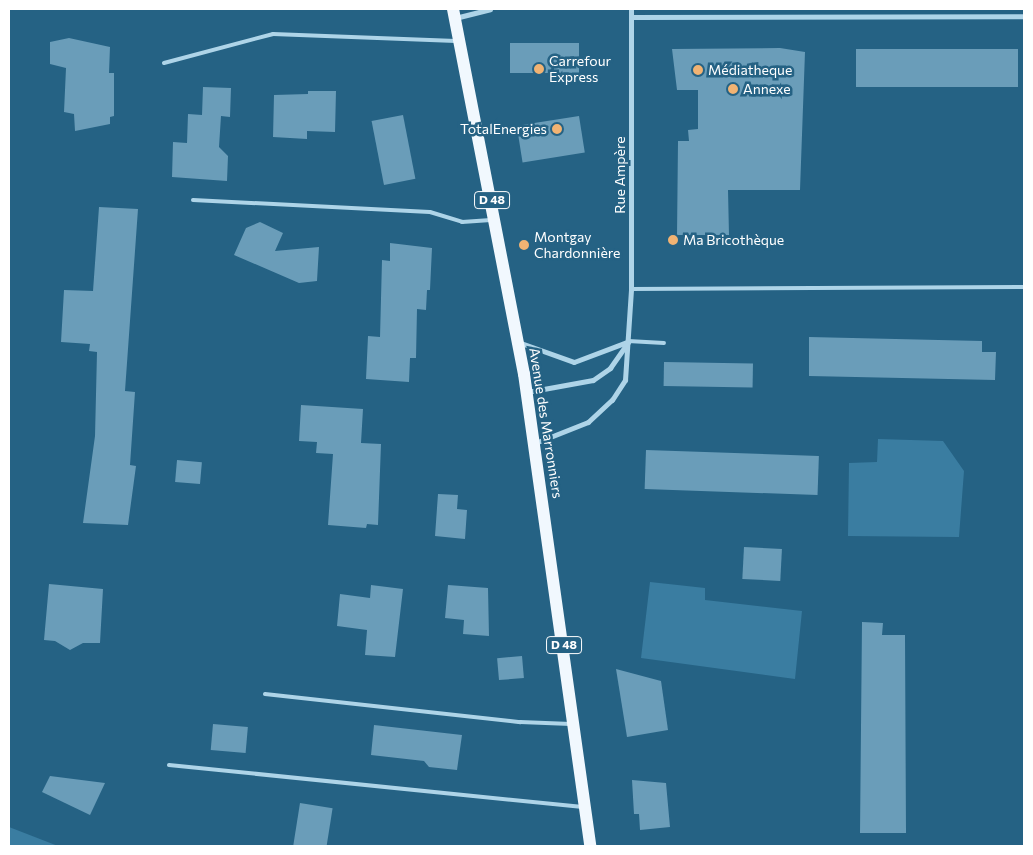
<!DOCTYPE html>
<meta charset="utf-8">
<style>
body{margin:0}
#map{position:relative;width:1033px;height:855px;overflow:hidden;background:#256284;font-family:Commissioner,sans-serif}
div>[style]{position:absolute}
.green>*{inset:0;background:#3a7da1}
.building>*{inset:0;background:#6a9db9;transform-origin:0 0}
.service>*{height:4px;margin:-2px;padding:0 2px;transform-origin:2px;border-radius:2px;background:#aed4e8}
.minor>*{height:5px;margin:-2.5px;padding:0 2.5px;transform-origin:2.5px;border-radius:2.5px;background:#aed4e8}
.primary>*{height:12px;margin:-6px;padding:0 6px;transform-origin:6px;border-radius:6px;background:#f1f8fe}
.dots>*{width:14px;height:14px;translate:-50% -50%;box-sizing:border-box;border:2px solid #256284;border-radius:50%}
span{translate:-50% -50%;white-space:nowrap;text-align:center;line-height:1.15;-webkit-text-stroke:5px #256284;paint-order:stroke}
.shield-label span{padding:1px 4px;background:#256284;border:1px solid;border-radius:4px;-webkit-text-stroke-width:0}
.shield-label{font-size:12px;color:#fff;font-weight:700}
.poi-label{font-size:14px;color:#fff}
.left{translate:0 -50%;text-align:left}
.right{translate:-100% -50%;text-align:right}
.street-label{font-size:14px;color:#fff}
.frame{position:absolute;inset:0;border:10px solid #fff;pointer-events:none}
</style>
<div id="map">
<div class="green">
<i style="clip-path:polygon(878px 439px,943px 441px,964px 471px,959px 537px,848px 536px,849px 463px,877px 462px)"></i>
<i style="clip-path:polygon(650px 582px,705px 588px,705px 600px,802px 611px,795px 679px,641px 658px)"></i>
<i style="clip-path:polygon(9px 827px,58px 846px,9px 846px)"></i>
</div>
<div class="building">
<i style="clip-path:polygon(69px 38px,110px 47px,109px 73px,114px 73px,114px 116px,110px 117px,110px 124px,75px 131px,74px 114px,64px 112px,66px 68px,50px 64px,50px 42px)"></i>
<i style="left:510px;top:43px;width:69px;height:30px"></i>
<i style="clip-path:polygon(780px 48px,805px 52px,800px 190px,728px 190px,729px 235px,677px 235px,678px 141px,689px 141px,688px 130px,698px 129px,698px 90px,677px 90px,672px 49px)"></i>
<i style="left:856px;top:49px;width:162px;height:38px"></i>
<i style="clip-path:polygon(203px 87px,231px 88px,230px 117px,221px 116px,219px 147px,228px 156px,227px 181px,172px 177px,173px 142px,187px 143px,188px 114px,202px 115px)"></i>
<i style="clip-path:polygon(308px 91px,336px 91px,335px 132px,307px 131px,307px 139px,273px 137px,274px 95px,308px 94px)"></i>
<i style="left:403px;top:115px;width:65px;height:32px;rotate:79deg"></i>
<i style="left:579px;top:116px;width:37px;height:63px;rotate:81deg"></i>
<i style="clip-path:polygon(99px 207px,138px 209px,125px 391px,135px 392px,130px 465px,136px 466px,128px 525px,83px 523px,95px 436px,97px 352px,89px 351px,90px 344px,61px 342px,64px 290px,93px 291px)"></i>
<i style="clip-path:polygon(260px 222px,283px 233px,275px 251px,319px 247px,317px 281px,299px 283px,234px 255px,246px 228px)"></i>
<i style="clip-path:polygon(390px 243px,432px 248px,430px 290px,427px 290px,426px 310px,417px 309px,416px 358px,410px 358px,409px 382px,366px 379px,368px 336px,380px 337px,382px 260px,390px 261px)"></i>
<i style="clip-path:polygon(809px 337px,982px 341px,982px 352px,996px 352px,995px 380px,809px 376px)"></i>
<i style="left:664px;top:362px;width:89px;height:24px;rotate:1deg"></i>
<i style="clip-path:polygon(301px 405px,363px 409px,361px 443px,381px 444px,378px 525px,367px 524px,366px 528px,328px 525px,333px 454px,316px 453px,317px 442px,299px 441px)"></i>
<i style="left:646px;top:450px;width:173px;height:39px;rotate:2deg"></i>
<i style="left:177px;top:460px;width:25px;height:22px;rotate:5deg"></i>
<i style="clip-path:polygon(438px 494px,458px 495px,457px 509px,467px 510px,465px 539px,435px 536px)"></i>
<i style="left:744px;top:547px;width:38px;height:32px;rotate:3deg"></i>
<i style="clip-path:polygon(49px 584px,103px 589px,100px 643px,83px 643px,70px 650px,55px 641px,44px 640px)"></i>
<i style="clip-path:polygon(371px 585px,403px 589px,395px 657px,365px 655px,367px 630px,337px 626px,340px 594px,370px 598px)"></i>
<i style="clip-path:polygon(448px 585px,488px 588px,489px 636px,463px 634px,464px 620px,445px 618px)"></i>
<i style="clip-path:polygon(862px 622px,883px 623px,882px 635px,905px 635px,906px 833px,860px 833px)"></i>
<i style="left:522px;top:656px;width:22px;height:25px;rotate:85deg"></i>
<i style="clip-path:polygon(616px 669px,661px 681px,668px 730px,627px 737px)"></i>
<i style="left:213px;top:724px;width:35px;height:26px;rotate:5deg"></i>
<i style="clip-path:polygon(374px 725px,462px 735px,457px 770px,429px 767px,424px 761px,371px 755px)"></i>
<i style="clip-path:polygon(50px 776px,105px 783px,90px 815px,42px 792px)"></i>
<i style="clip-path:polygon(632px 780px,666px 783px,670px 827px,640px 830px,639px 814px,634px 814px)"></i>
<i style="left:300px;top:803px;width:33px;height:43px;rotate:9deg"></i>
</div>
<div class="service">
<i style="left:164px;top:63px;width:113px;rotate:-14.9deg"></i>
<i style="left:273px;top:34px;width:183px;rotate:2.2deg"></i>
<i style="left:193px;top:200px;width:237px;rotate:2.9deg"></i>
<i style="left:430px;top:212px;width:34px;rotate:17deg"></i>
<i style="left:462px;top:222px;width:29px;rotate:-4deg"></i>
<i style="left:631px;top:289px;width:393px;rotate:-0.3deg"></i>
<i style="left:628px;top:341px;width:36px;rotate:3deg"></i>
<i style="left:265px;top:694px;width:257px;rotate:6.3deg"></i>
<i style="left:520px;top:722px;width:51px;rotate:2.2deg"></i>
<i style="left:169px;top:765px;width:416px;rotate:5.8deg"></i>
</div>
<div class="minor">
<i style="left:631px;top:17px;width:393px;rotate:-0.1deg"></i>
<i style="left:455px;top:18px;width:36px;rotate:-14deg"></i>
<i style="left:518px;top:342px;width:59px;rotate:19.7deg"></i>
<i style="left:574px;top:362px;width:57px;rotate:-20.7deg"></i>
<i style="left:527px;top:392px;width:67px;rotate:-10.3deg"></i>
<i style="left:593px;top:380px;width:21px;rotate:-35deg"></i>
<i style="left:610px;top:368px;width:32px;rotate:-55deg"></i>
<i style="left:535px;top:443px;width:57px;rotate:-21.6deg"></i>
<i style="left:588px;top:422px;width:33px;rotate:-43deg"></i>
<i style="left:612px;top:400px;width:24px;rotate:-57deg"></i>
<i style="left:625px;top:380px;width:91px;rotate:-86.2deg"></i>
<i style="left:631px;top:289px;width:280px;rotate:-90deg"></i>
</div>
<div class="primary">
<i style="left:453px;top:9px;width:372px;rotate:79deg"></i>
<i style="left:524px;top:374px;width:477px;rotate:82deg"></i>
</div>
<div class="dots">
<i style="left:539px;top:69px;background:#f1b373"></i>
<i style="left:698px;top:70px;background:#f1b373"></i>
<i style="left:733px;top:89px;background:#f1b373"></i>
<i style="left:557px;top:129px;background:#f1b373"></i>
<i style="left:673px;top:240px;background:#f1b373"></i>
<i style="left:524px;top:245px;background:#f1b373"></i>
</div>
<div class="shield-label">
<span style="left:492px;top:200px">D 48</span>
<span style="left:564px;top:645px">D 48</span>
</div>
<div class="poi-label">
<span class="left" style="left:549px;top:69px">Carrefour<br>Express</span>
<span class="left" style="left:708px;top:70px">Médiatheque</span>
<span class="left" style="left:743px;top:89px">Annexe</span>
<span class="right" style="left:547px;top:129px">TotalEnergies</span>
<span class="left" style="left:534px;top:245px">Montgay<br>Chardonnière</span>
<span class="left" style="left:683px;top:240px">Ma Bricothèque</span>
</div>
<div class="street-label">
<span style="left:620px;top:175px;rotate:-90deg">Rue Ampère</span>
<span style="left:546px;top:423px;rotate:81deg">Avenue des Marronniers</span>
</div>
<div class="frame"></div>
</div>
